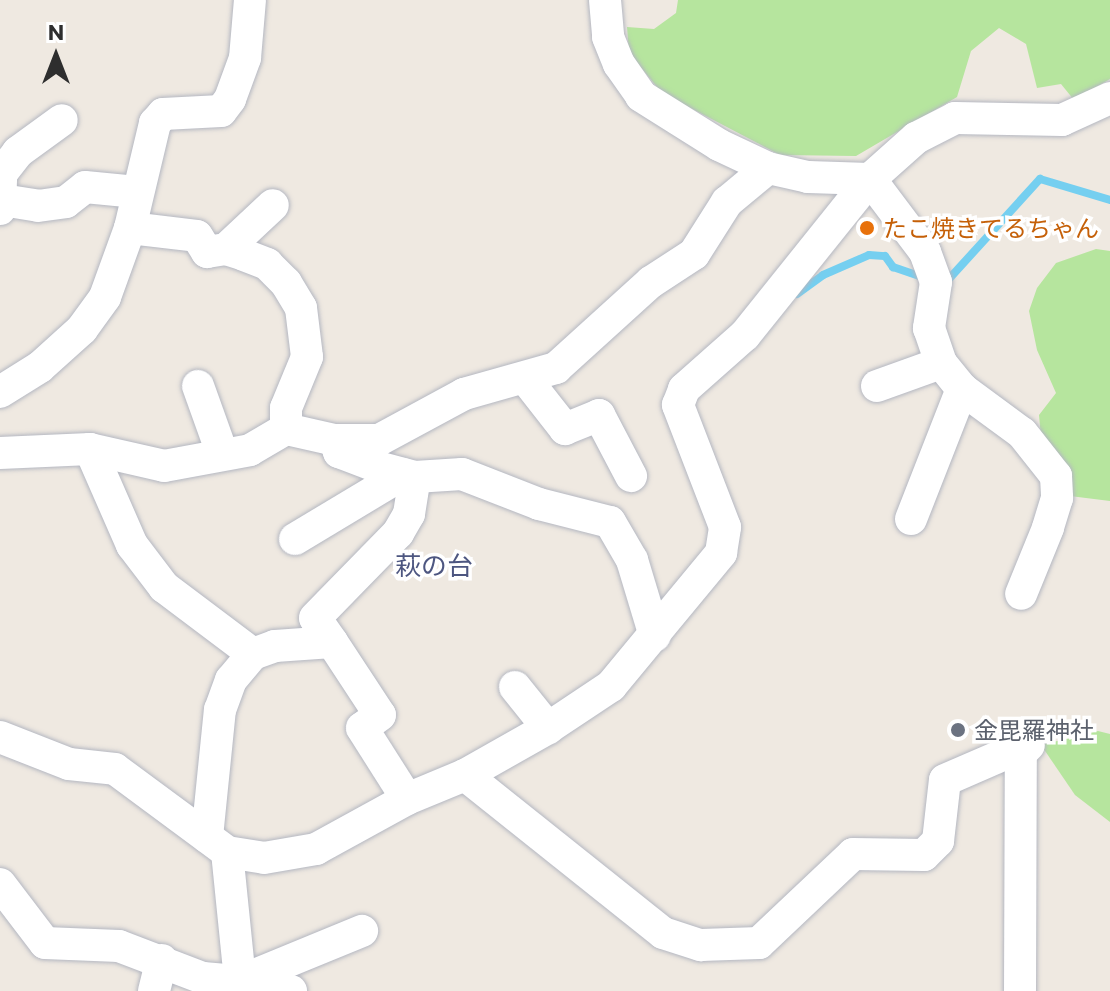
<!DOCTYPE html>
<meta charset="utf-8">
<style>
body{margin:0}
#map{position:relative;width:1110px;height:991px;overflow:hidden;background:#efe9e1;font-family:Commissioner,"Noto Sans JP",sans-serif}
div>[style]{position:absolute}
.green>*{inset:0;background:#b6e59e}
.stream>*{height:8px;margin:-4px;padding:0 4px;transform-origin:4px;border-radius:4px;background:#75cff0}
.roads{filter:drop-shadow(0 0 2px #b4b7c1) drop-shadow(0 0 2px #b4b7c1)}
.minor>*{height:32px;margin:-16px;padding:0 16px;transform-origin:16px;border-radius:16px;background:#fff}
.dots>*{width:22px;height:22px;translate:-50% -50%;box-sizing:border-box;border:4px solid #fff;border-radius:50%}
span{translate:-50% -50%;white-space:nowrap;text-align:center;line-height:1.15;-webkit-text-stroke:7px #fff;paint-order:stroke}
.food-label{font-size:24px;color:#c56008}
.left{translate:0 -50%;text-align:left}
.worship-label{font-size:24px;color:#5b616d}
.neighbourhood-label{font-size:26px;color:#4d5680}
.north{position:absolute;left:16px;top:16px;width:80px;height:80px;-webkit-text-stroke:6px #fff;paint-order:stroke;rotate:0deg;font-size:22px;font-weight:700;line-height:32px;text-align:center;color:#2e2e2e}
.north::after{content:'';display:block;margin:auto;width:28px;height:36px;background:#2e2e2e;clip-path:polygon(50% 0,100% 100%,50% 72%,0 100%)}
</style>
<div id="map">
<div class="green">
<i style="clip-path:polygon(678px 0,1110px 0,1110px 79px,1074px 100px,1061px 84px,1037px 88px,1026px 44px,999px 28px,971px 51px,957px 97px,856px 156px,780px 155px,662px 93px,629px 53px,627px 27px,654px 29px,676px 13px)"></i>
<i style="clip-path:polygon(1096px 249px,1110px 251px,1110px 501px,1070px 496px,1041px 437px,1039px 415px,1056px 393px,1037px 350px,1029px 311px,1037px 288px,1056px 263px)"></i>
<i style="clip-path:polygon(1098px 731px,1110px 734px,1110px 822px,1075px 795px,1041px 745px)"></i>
</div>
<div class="stream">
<i style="left:942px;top:279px;width:6px;rotate:9deg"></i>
<i style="left:948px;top:280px;width:137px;rotate:-47.7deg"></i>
<i style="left:1040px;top:179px;width:73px;rotate:16.7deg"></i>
<i style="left:797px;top:294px;width:32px;rotate:-36deg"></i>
<i style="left:823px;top:275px;width:50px;rotate:-23.5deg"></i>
<i style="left:869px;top:255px;width:16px;rotate:4deg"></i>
<i style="left:885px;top:256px;width:14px;rotate:54deg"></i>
<i style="left:893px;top:267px;width:34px;rotate:19deg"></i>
</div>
<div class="roads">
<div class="minor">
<i style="left:605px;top:0;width:37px;rotate:85deg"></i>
<i style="left:608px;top:37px;width:29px;rotate:68deg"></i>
<i style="left:619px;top:64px;width:39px;rotate:55deg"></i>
<i style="left:641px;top:96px;width:92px;rotate:32.1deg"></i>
<i style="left:719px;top:145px;width:54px;rotate:25.1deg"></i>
<i style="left:768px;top:168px;width:41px;rotate:12.7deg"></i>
<i style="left:808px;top:177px;width:62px;rotate:1.8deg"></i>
<i style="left:870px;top:179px;width:91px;rotate:53deg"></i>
<i style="left:925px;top:252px;width:32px;rotate:70deg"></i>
<i style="left:936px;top:282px;width:47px;rotate:98.7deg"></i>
<i style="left:929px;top:328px;width:37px;rotate:71deg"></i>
<i style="left:941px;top:363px;width:33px;rotate:51deg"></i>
<i style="left:962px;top:389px;width:74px;rotate:36.3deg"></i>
<i style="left:1022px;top:433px;width:55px;rotate:51.7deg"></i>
<i style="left:1056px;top:476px;width:22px;rotate:87deg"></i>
<i style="left:1057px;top:498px;width:31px;rotate:107deg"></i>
<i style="left:1048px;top:528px;width:71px;rotate:112.2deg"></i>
<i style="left:2px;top:200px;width:36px;rotate:9deg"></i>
<i style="left:38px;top:206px;width:28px;rotate:-8deg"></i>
<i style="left:66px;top:202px;width:24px;rotate:-38deg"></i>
<i style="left:85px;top:187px;width:52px;rotate:5.5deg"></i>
<i style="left:0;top:209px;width:35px;rotate:-88deg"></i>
<i style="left:1px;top:174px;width:28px;rotate:-52deg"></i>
<i style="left:18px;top:152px;width:54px;rotate:-36deg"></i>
<i style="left:130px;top:228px;width:67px;rotate:6.8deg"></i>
<i style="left:197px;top:236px;width:19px;rotate:58deg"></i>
<i style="left:207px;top:252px;width:19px;rotate:-9deg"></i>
<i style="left:226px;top:249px;width:19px;rotate:18deg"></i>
<i style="left:244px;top:255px;width:25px;rotate:21deg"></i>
<i style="left:267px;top:264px;width:27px;rotate:45deg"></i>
<i style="left:286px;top:283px;width:29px;rotate:59deg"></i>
<i style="left:301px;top:308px;width:49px;rotate:83deg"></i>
<i style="left:307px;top:357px;width:55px;rotate:112.4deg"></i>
<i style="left:286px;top:408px;width:21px;rotate:90deg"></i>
<i style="left:226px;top:249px;width:64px;rotate:-43.1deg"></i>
<i style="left:525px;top:378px;width:65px;rotate:51.9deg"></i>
<i style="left:565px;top:429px;width:37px;rotate:-22deg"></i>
<i style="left:599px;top:415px;width:69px;rotate:62.3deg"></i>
<i style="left:198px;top:386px;width:71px;rotate:70.3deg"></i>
<i style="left:877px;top:386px;width:68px;rotate:-19.8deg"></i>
<i style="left:0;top:392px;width:47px;rotate:-32deg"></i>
<i style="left:40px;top:367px;width:57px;rotate:-42.1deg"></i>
<i style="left:82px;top:329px;width:39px;rotate:-54deg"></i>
<i style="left:105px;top:297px;width:73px;rotate:-70.1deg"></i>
<i style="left:130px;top:228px;width:108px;rotate:-76.6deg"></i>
<i style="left:155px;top:123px;width:12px;rotate:-48deg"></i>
<i style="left:163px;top:114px;width:58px;rotate:-3deg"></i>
<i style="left:221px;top:111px;width:15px;rotate:-53deg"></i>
<i style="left:230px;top:99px;width:44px;rotate:-69.9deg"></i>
<i style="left:245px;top:58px;width:58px;rotate:-85.1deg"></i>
<i style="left:335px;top:440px;width:13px;rotate:72deg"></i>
<i style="left:339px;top:452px;width:45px;rotate:20.9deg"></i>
<i style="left:381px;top:468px;width:35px;rotate:15deg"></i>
<i style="left:415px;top:477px;width:47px;rotate:-3.7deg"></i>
<i style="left:462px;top:474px;width:83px;rotate:21.3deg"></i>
<i style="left:539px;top:504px;width:73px;rotate:14.2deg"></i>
<i style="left:610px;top:522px;width:44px;rotate:59.9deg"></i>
<i style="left:632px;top:560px;width:79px;rotate:73.2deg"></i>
<i style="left:90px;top:449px;width:105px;rotate:66.4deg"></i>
<i style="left:132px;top:545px;width:53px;rotate:52.7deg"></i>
<i style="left:164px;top:587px;width:111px;rotate:37deg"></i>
<i style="left:253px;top:654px;width:23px;rotate:-20deg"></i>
<i style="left:275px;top:646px;width:57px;rotate:-4deg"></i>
<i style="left:332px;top:642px;width:29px;rotate:-125deg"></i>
<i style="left:315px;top:618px;width:119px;rotate:-45.7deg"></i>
<i style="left:398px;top:533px;width:22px;rotate:-60deg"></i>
<i style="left:409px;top:514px;width:37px;rotate:-81deg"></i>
<i style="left:0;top:453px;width:90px;rotate:-2.5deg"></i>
<i style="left:90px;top:449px;width:76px;rotate:12.9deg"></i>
<i style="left:164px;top:466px;width:87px;rotate:-10.5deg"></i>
<i style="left:250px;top:450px;width:42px;rotate:-30.3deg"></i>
<i style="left:286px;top:429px;width:50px;rotate:12.7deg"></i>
<i style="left:335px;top:440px;width:44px"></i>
<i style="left:379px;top:440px;width:97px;rotate:-28.4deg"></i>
<i style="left:464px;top:394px;width:96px;rotate:-15.8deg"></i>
<i style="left:556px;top:368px;width:128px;rotate:-42.2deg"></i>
<i style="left:651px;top:282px;width:51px;rotate:-33.1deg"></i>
<i style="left:694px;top:254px;width:62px;rotate:-57.6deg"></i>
<i style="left:727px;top:202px;width:53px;rotate:-39.7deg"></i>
<i style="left:911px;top:519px;width:140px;rotate:-68.6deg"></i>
<i style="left:295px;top:539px;width:126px;rotate:-31deg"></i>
<i style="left:332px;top:642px;width:87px;rotate:56.7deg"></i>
<i style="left:380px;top:715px;width:22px;rotate:144deg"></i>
<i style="left:362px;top:728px;width:84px;rotate:57.6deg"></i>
<i style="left:515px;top:687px;width:53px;rotate:51.2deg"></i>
<i style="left:0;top:737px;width:74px;rotate:21.4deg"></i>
<i style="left:69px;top:764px;width:46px;rotate:6.2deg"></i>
<i style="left:115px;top:769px;width:139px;rotate:36.5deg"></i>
<i style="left:227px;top:852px;width:37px;rotate:9deg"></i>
<i style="left:264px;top:858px;width:53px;rotate:-9.8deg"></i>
<i style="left:316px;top:849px;width:104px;rotate:-28.8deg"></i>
<i style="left:407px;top:799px;width:63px;rotate:-22.5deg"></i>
<i style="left:465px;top:775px;width:95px;rotate:-29.5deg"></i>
<i style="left:548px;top:728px;width:76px;rotate:-33.7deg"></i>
<i style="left:611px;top:686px;width:173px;rotate:-50.4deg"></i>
<i style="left:721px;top:553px;width:26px;rotate:-81deg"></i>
<i style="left:725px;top:527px;width:131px;rotate:-111.1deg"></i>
<i style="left:678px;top:405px;width:17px;rotate:-69deg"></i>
<i style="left:684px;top:389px;width:81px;rotate:-41.5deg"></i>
<i style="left:745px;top:335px;width:200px;rotate:-51.3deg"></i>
<i style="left:870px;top:179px;width:62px;rotate:-41.7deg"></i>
<i style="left:916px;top:138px;width:44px;rotate:-27.1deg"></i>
<i style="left:955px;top:118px;width:107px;rotate:1.1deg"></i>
<i style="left:1062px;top:120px;width:53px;rotate:-24.6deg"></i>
<i style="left:465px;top:775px;width:253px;rotate:38.6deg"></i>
<i style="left:663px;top:933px;width:40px;rotate:18deg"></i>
<i style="left:701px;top:945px;width:58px;rotate:-2deg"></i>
<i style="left:759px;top:943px;width:129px;rotate:-43.4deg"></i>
<i style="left:853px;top:854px;width:71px;rotate:0.8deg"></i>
<i style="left:924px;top:855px;width:20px;rotate:-45deg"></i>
<i style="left:938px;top:841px;width:61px;rotate:-83.5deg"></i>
<i style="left:945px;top:780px;width:65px;rotate:-23.4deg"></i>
<i style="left:1005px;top:754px;width:16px;rotate:-4deg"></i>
<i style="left:207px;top:837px;width:128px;rotate:-84.2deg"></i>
<i style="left:220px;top:710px;width:32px;rotate:-70deg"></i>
<i style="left:231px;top:680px;width:34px;rotate:-50deg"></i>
<i style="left:227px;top:852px;width:130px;rotate:84.2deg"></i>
<i style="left:240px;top:981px;width:52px;rotate:11.1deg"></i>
<i style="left:0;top:884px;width:74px;rotate:52.7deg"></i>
<i style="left:45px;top:943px;width:74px;rotate:2.3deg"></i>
<i style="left:119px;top:946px;width:90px;rotate:20.9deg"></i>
<i style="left:203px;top:978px;width:37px;rotate:5deg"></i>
<i style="left:240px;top:981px;width:132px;rotate:-22.3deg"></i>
<i style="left:154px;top:991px;width:32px;rotate:-76deg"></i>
<i style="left:1020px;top:991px;width:238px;rotate:-89.8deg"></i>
<i style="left:1021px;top:753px;width:11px;rotate:-45deg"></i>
</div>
</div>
<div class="dots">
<i style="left:867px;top:228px;background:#e8710a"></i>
<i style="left:958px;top:730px;background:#6b7280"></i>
</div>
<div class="food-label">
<span class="left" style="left:883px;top:228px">たこ焼きてるちゃん</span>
</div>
<div class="worship-label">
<span class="left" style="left:974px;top:730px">金毘羅神社</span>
</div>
<div class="neighbourhood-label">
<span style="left:434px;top:565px">萩の台</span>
</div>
<div class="north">N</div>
</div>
